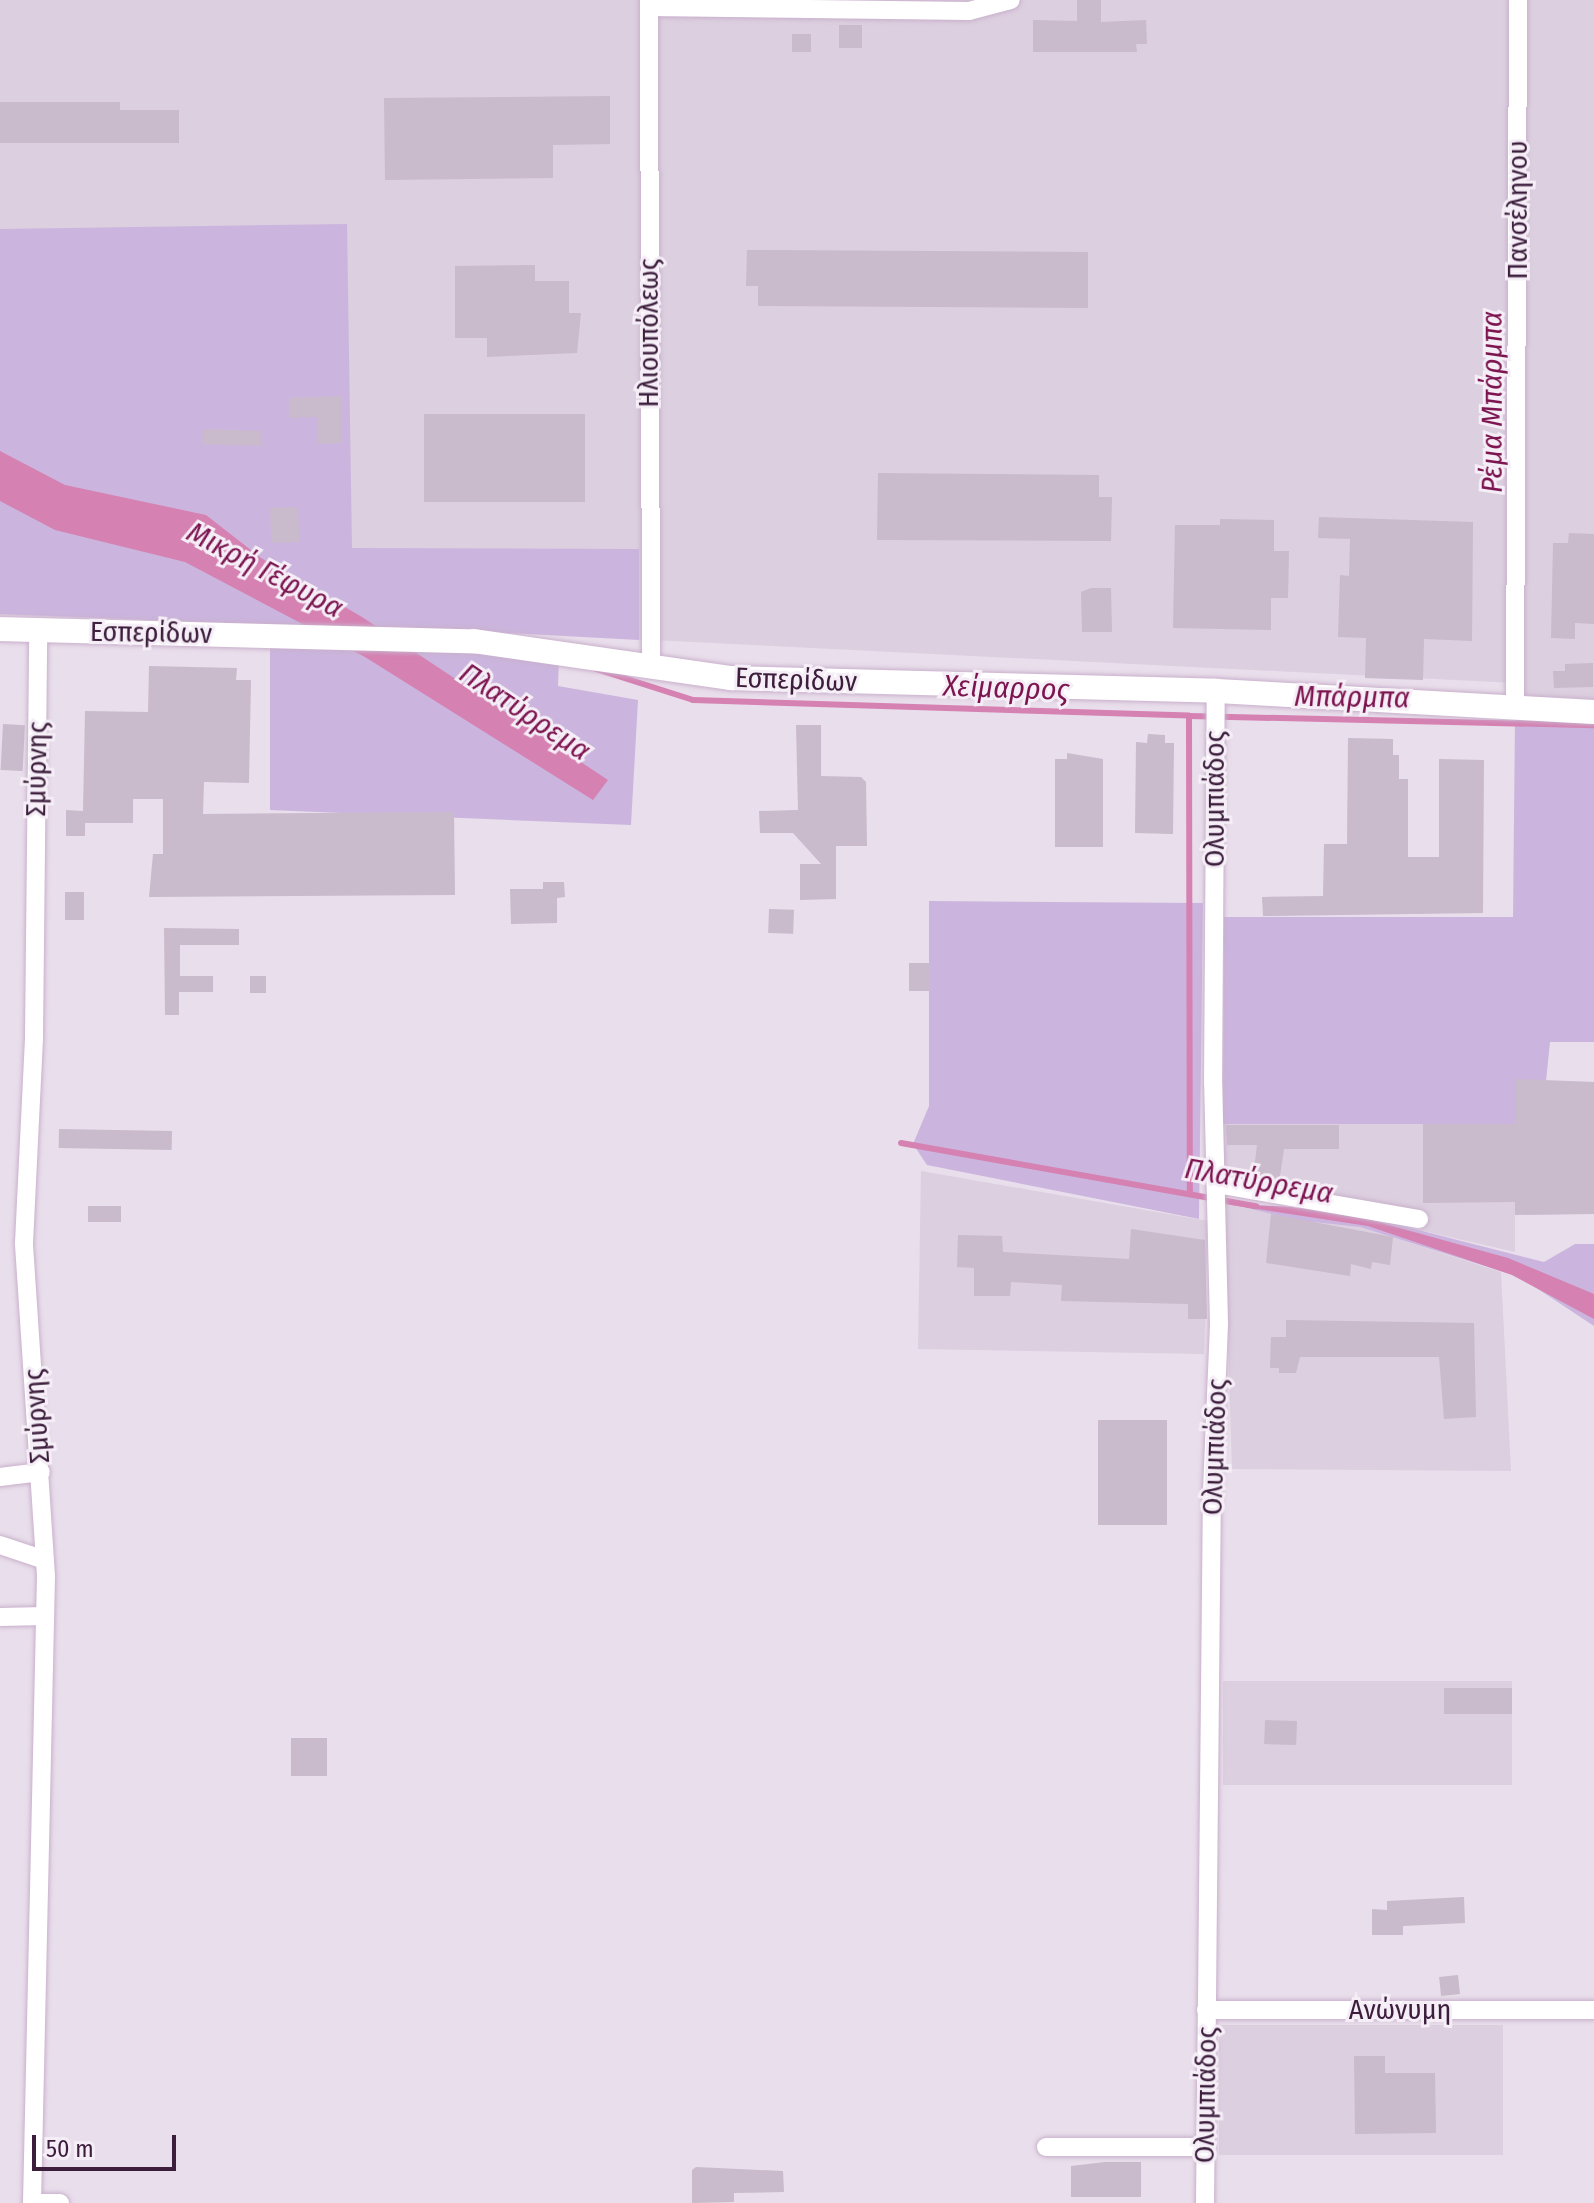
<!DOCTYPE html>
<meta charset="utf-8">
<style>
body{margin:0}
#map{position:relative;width:1594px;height:2203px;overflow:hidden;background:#e9deeb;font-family:"Fira Sans Condensed",sans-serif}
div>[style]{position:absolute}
.built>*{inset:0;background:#dccfdf;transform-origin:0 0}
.green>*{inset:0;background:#cbb5de}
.water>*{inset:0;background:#d581b2}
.stream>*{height:6px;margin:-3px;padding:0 3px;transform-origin:3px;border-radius:3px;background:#d581b2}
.building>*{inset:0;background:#c9bacc;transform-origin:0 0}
.roads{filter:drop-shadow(0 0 2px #c9b0cc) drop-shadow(0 0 2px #c9b0cc)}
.street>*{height:18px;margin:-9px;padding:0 9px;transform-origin:9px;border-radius:9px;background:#fff}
.secondary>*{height:24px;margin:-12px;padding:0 12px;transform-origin:12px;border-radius:12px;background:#fff}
span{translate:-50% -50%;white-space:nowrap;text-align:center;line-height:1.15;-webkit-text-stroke:6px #f5eef7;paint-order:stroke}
.street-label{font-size:28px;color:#3c1e3c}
.water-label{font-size:30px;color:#7c144f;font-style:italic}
.scale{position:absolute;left:32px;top:2135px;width:144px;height:36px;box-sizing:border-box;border:4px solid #3c1e3c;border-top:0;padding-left:10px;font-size:24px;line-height:28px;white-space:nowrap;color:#3c1e3c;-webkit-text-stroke:6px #f5eef7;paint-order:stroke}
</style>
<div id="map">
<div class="built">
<i style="clip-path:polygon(0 0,1594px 0,1594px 699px,1515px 696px,1515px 683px,452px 630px,0 615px)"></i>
<i style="clip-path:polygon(1223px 1124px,1515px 1124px,1515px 1252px,1419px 1230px,1419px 1210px,1240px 1181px,1224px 1171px)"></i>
<i style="clip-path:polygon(921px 1171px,1208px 1221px,1204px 1354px,918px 1349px)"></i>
<i style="clip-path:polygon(1224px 1204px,1360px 1227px,1501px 1272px,1511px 1471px,1232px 1469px)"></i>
<i style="left:1512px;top:1681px;width:104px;height:289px;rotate:90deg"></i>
<i style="left:1219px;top:2025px;width:284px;height:130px"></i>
</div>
<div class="green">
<i style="clip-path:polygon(347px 224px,352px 548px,639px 549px,639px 640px,392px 627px,559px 658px,558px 686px,638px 700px,631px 825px,270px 810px,270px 646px,228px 623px,0 614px,0 229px)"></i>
<i style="clip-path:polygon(1515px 719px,1594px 723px,1594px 1042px,1550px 1042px,1546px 1081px,1515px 1124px,1223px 1124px,1224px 917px,1513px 917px)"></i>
<i style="clip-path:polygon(929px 901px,1203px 903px,1199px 1219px,927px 1165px,913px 1144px,929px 1106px)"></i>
<i style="clip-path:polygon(1223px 1202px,1344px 1211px,1544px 1262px,1575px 1244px,1594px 1244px,1594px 1326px,1520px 1277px,1360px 1227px,1296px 1220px)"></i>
</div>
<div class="water">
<i style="clip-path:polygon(0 451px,65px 485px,206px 515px,261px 558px,362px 617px,608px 780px,593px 800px,365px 657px,185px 562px,55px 530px,0 501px)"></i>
<i style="clip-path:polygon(1224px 1204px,1290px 1207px,1367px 1219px,1508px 1258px,1594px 1294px,1594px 1319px,1512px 1275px,1368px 1226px)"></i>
</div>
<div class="stream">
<i style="left:596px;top:669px;width:102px;rotate:17.7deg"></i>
<i style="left:693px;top:700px;width:496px;rotate:1.8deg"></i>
<i style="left:1189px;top:716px;width:478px;rotate:89.9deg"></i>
<i style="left:1189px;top:716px;width:405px;rotate:1.3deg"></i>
<i style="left:901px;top:1143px;width:361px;rotate:10.1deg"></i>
</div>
<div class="building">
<i style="clip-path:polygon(1077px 0,1101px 0,1101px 22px,1146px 20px,1147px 44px,1136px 44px,1137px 52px,1033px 52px,1033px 20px,1077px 21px)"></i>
<i style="left:839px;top:25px;width:23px;height:23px"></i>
<i style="left:811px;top:34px;width:18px;height:19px;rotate:90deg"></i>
<i style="clip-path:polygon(610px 96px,610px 144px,553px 145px,553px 178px,385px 180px,384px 98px)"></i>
<i style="clip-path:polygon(0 102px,120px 102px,120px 110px,179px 110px,179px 143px,0 143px)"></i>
<i style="clip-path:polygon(747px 250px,1088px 252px,1088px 308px,758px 306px,758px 286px,746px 286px)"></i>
<i style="clip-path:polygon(535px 265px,535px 281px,569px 281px,569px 313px,581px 313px,577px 353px,487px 357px,487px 338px,455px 338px,455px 266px)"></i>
<i style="clip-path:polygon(341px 396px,342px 443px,318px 444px,318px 417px,289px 418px,289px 398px)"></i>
<i style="left:424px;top:414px;width:161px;height:88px"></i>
<i style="left:203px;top:429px;width:59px;height:15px;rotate:2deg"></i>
<i style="clip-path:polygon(878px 473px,1099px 475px,1099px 497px,1112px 497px,1111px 541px,877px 540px)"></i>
<i style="left:298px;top:507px;width:35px;height:28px;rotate:88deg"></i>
<i style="clip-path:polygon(1319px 517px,1473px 522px,1472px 641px,1424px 639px,1423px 680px,1365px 678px,1366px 638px,1338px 637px,1340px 575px,1349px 576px,1350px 539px,1318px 538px)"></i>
<i style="clip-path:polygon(1220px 519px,1274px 520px,1274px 551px,1289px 551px,1288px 598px,1271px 598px,1271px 630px,1173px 628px,1175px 525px,1220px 525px)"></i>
<i style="clip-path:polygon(1569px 533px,1594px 534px,1594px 624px,1575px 623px,1575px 639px,1551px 638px,1553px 543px,1568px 543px)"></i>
<i style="clip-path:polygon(1091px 588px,1111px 588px,1112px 632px,1082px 632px,1081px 592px)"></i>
<i style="clip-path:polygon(1593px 663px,1593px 687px,1554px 688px,1553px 671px,1565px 671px,1565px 664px)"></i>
<i style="clip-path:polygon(149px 666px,237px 668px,236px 680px,251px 680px,249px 783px,204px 782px,203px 814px,454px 812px,455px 895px,149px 897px,153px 854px,163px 854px,163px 799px,133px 799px,133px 823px,85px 823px,85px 836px,66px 836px,66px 810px,83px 811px,85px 711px,148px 712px)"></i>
<i style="left:3px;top:724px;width:22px;height:46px;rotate:3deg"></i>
<i style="clip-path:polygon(796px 725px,821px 725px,821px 776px,861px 777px,866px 782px,867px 846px,836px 846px,836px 899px,800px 900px,800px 864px,821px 864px,793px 833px,760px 833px,759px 811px,798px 810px)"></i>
<i style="clip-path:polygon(1148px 734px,1165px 735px,1165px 743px,1174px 743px,1173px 834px,1135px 833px,1136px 742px,1147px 743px)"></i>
<i style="clip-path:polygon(1348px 738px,1393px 739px,1393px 755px,1399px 755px,1399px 779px,1408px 779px,1408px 857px,1439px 857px,1439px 759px,1484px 760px,1483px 913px,1263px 916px,1262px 897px,1323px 896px,1324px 844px,1347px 844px)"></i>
<i style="clip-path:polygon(1067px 753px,1103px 759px,1103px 847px,1055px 847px,1055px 759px,1067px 759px)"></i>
<i style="clip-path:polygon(543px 882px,564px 882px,565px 897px,557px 898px,557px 923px,511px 924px,510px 889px,543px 889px)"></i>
<i style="left:65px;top:892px;width:19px;height:28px"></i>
<i style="left:769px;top:909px;width:25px;height:24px;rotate:2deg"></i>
<i style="clip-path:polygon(164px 928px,239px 929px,239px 945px,180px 945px,180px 976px,213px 976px,213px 992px,179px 992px,179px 1015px,165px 1015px)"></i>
<i style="left:909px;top:963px;width:21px;height:28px"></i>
<i style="left:250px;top:976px;width:16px;height:17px"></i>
<i style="clip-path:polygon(1515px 1079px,1594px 1082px,1594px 1214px,1515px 1215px,1515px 1202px,1423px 1203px,1423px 1124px,1515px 1124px)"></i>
<i style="clip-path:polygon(1226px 1125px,1339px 1125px,1339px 1149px,1284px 1149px,1279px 1183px,1253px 1178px,1257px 1145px,1227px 1145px)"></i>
<i style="left:59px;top:1129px;width:113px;height:19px;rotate:1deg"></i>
<i style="left:88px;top:1206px;width:33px;height:16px"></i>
<i style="clip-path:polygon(1271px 1214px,1393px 1237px,1390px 1265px,1372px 1262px,1371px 1269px,1351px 1264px,1350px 1276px,1266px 1263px)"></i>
<i style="clip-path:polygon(1131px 1229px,1205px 1240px,1207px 1319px,1188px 1319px,1188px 1304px,1061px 1301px,1062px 1285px,1011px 1282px,1010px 1296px,974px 1296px,974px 1268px,957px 1267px,958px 1235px,1002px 1236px,1003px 1252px,1129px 1259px)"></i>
<i style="clip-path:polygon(1286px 1320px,1474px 1323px,1476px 1417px,1444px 1419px,1439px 1357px,1300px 1357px,1296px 1373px,1279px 1373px,1279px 1368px,1270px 1368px,1271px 1337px,1286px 1337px)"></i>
<i style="left:1098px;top:1420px;width:69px;height:105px"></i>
<i style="left:1444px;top:1688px;width:68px;height:26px"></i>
<i style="left:1265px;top:1720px;width:32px;height:24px;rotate:2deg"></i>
<i style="left:291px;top:1738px;width:36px;height:38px"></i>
<i style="clip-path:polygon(1464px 1897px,1465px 1923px,1403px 1926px,1403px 1935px,1372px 1935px,1372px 1909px,1387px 1910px,1387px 1901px)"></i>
<i style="left:1458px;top:1975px;width:19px;height:19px;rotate:84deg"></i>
<i style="clip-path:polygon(1354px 2056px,1385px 2056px,1385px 2073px,1435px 2073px,1436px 2133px,1355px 2134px)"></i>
<i style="clip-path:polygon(1105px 2162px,1141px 2162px,1141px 2197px,1071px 2197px,1071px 2166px)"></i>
<i style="clip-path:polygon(696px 2167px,783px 2171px,784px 2192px,734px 2193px,734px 2202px,692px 2203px,692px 2170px)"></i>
</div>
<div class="roads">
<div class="street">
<i style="left:649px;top:0;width:666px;rotate:89.83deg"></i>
<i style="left:649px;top:7px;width:320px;rotate:0.7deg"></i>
<i style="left:969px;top:11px;width:43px;rotate:-14.7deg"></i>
<i style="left:1515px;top:709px;width:709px;rotate:-89.76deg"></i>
<i style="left:1216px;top:1184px;width:206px;rotate:9.8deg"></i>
<i style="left:0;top:1477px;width:41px;rotate:-7deg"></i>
<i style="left:0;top:1545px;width:47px;rotate:18.4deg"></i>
<i style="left:0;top:1617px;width:45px;rotate:-1.3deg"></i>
<i style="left:1206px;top:2010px;width:388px"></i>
<i style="left:1046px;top:2147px;width:159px"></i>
<i style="left:32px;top:2203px;width:627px;rotate:-88.72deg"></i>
<i style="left:46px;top:1576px;width:334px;rotate:-93.8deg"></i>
<i style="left:24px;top:1243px;width:206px;rotate:-87.2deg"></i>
<i style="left:34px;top:1037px;width:407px;rotate:-89.4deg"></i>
<i style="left:32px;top:2203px;width:28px"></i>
<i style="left:1205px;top:2203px;width:712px;rotate:-89.44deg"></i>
<i style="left:1212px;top:1491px;width:168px;rotate:-87.6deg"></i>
<i style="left:1219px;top:1323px;width:240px;rotate:-91.4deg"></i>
<i style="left:1213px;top:1083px;width:392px;rotate:-89.6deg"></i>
</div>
<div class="secondary">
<i style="left:0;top:629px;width:474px;rotate:1.5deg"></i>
<i style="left:474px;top:641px;width:260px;rotate:8.2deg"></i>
<i style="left:731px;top:678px;width:485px;rotate:1.5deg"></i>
<i style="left:1216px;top:691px;width:379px;rotate:3.2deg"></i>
</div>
</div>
<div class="street-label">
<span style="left:1518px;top:210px;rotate:-90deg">Πανσέληνου</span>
<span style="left:649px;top:333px;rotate:-90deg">Ηλιουπόλεως</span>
<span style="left:151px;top:633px;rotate:1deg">Εσπερίδων</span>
<span style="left:796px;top:680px;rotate:2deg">Εσπερίδων</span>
<span style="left:37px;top:769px;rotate:-89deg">Σμύρνης</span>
<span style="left:1215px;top:799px;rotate:-90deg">Ολυμπιάδος</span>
<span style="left:37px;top:1416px;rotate:-94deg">Σμύρνης</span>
<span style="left:1215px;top:1447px;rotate:-88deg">Ολυμπιάδος</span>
<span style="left:1400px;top:2010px">Ανώνυμη</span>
<span style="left:1206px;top:2095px;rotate:-89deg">Ολυμπιάδος</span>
</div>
<div class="water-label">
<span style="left:1492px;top:402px;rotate:-90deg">Ρέμα Μπάρμπα</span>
<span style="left:265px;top:570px;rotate:28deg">Μικρή Γέφυρα</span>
<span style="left:1006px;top:688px;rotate:2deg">Χείμαρρος</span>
<span style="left:1352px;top:697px;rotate:1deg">Μπάρμπα</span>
<span style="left:525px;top:712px;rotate:34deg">Πλατύρρεμα</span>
<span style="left:1259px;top:1181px;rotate:10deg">Πλατύρρεμα</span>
</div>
<div class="scale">50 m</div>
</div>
